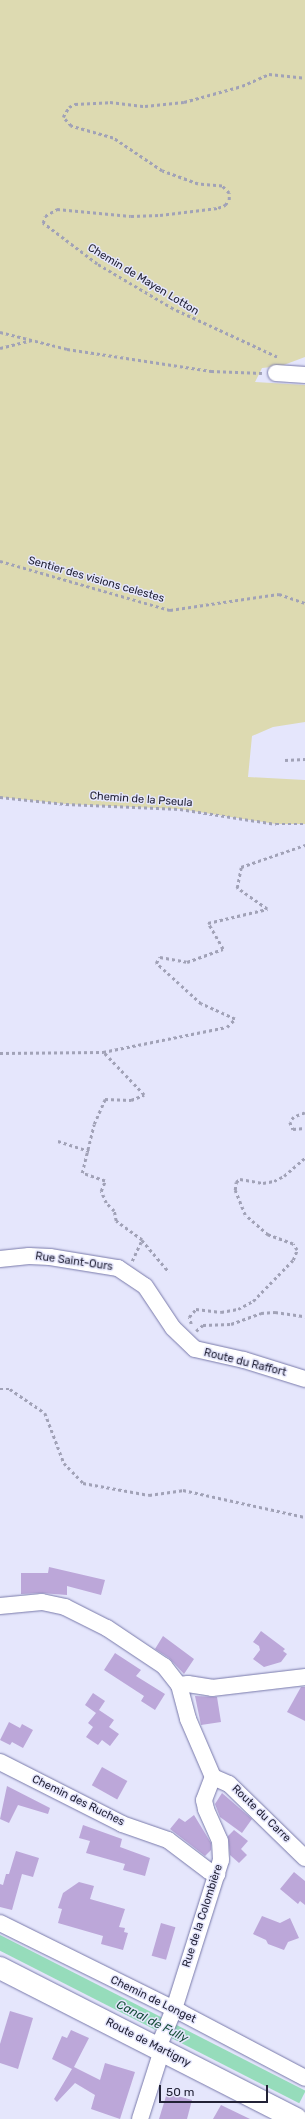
<!DOCTYPE html>
<meta charset="utf-8">
<style>
body{margin:0}
#map{position:relative;width:305px;height:2119px;overflow:hidden;background:#e5e6fc;font-family:Rubik,sans-serif}
div>[style]{position:absolute}
.green>*{inset:0;background:#dddab1}
.water>*{inset:0;background:#96dcbb;transform-origin:0 0}
.building>*{inset:0;background:#bca7d9;transform-origin:0 0}
.path>*{height:2.5px;margin-top:-1.25px;transform-origin:0;background:repeating-linear-gradient(90deg,#a1a2b7 0 3px,transparent 0 6px)}
.roads{filter:drop-shadow(0 0 1px #7879aa) drop-shadow(0 0 1px #7879aa)}
.street>*{height:16px;margin:-8px;padding:0 8px;transform-origin:8px;border-radius:8px;background:#fff}
.secondary>*{height:22px;margin:-11px;padding:0 11px;transform-origin:11px;border-radius:11px;background:#fff}
span{translate:-50% -50%;white-space:nowrap;text-align:center;line-height:1.15;-webkit-text-stroke:3px #e5e6fc;paint-order:stroke}
.street-label{font-size:11px;color:#222236}
.water-label{font-size:12px;color:#154d38;font-style:italic}
.scale{position:absolute;left:159px;top:2085px;width:109px;height:18px;box-sizing:border-box;border:2px solid #222236;border-top:0;padding-left:5px;font-size:12px;line-height:14px;white-space:nowrap;color:#222236;-webkit-text-stroke:3px #e5e6fc;paint-order:stroke}
</style>
<div id="map">
<div class="green">
<i style="clip-path:polygon(0 0,305px 0,305px 357px,281px 366px,262px 368px,255px 382px,305px 385px,305px 722px,273px 727px,252px 736px,248px 777px,305px 780px,305px 824px,276px 824px,180px 809px,66px 804px,0 797px)"></i>
</div>
<div class="water">
<i style="left:0;top:1935px;width:343px;height:14px;rotate:27deg"></i>
</div>
<div class="building">
<i style="clip-path:polygon(49px 1567px,105px 1580px,101px 1595px,67px 1586px,67px 1595px,41px 1593px,21px 1594px,21px 1573px,48px 1573px)"></i>
<i style="clip-path:polygon(261px 1631px,285px 1649px,283px 1651px,287px 1654px,281px 1662px,264px 1667px,253px 1659px,260px 1650px,259px 1646px,253px 1642px)"></i>
<i style="clip-path:polygon(163px 1636px,194px 1659px,184px 1674px,169px 1658px,155px 1649px)"></i>
<i style="clip-path:polygon(115px 1653px,141px 1670px,136px 1676px,165px 1694px,155px 1710px,141px 1701px,144px 1696px,104px 1670px)"></i>
<i style="clip-path:polygon(301px 1687px,305px 1687px,305px 1721px,287px 1712px)"></i>
<i style="clip-path:polygon(93px 1693px,105px 1701px,99px 1710px,114px 1720px,109px 1727px,119px 1734px,110px 1746px,102px 1740px,98px 1745px,86px 1737px,93px 1727px,88px 1723px,96px 1713px,85px 1705px)"></i>
<i style="clip-path:polygon(195px 1696px,217px 1697px,221px 1722px,201px 1725px)"></i>
<i style="clip-path:polygon(9px 1722px,20px 1728px,22px 1724px,33px 1730px,23px 1748px,12px 1742px,10px 1745px,0 1740px)"></i>
<i style="left:102px;top:1767px;width:29px;height:21px;rotate:29deg"></i>
<i style="clip-path:polygon(7px 1786px,50px 1808px,48px 1814px,18px 1805px,9px 1823px,0 1819px)"></i>
<i style="clip-path:polygon(222px 1793px,252px 1819px,242px 1833px,220px 1817px,215px 1804px)"></i>
<i style="clip-path:polygon(194px 1815px,211px 1843px,211px 1850px,205px 1856px,170px 1829px,179px 1818px,185px 1822px)"></i>
<i style="clip-path:polygon(83px 1825px,122px 1839px,120px 1847px,150px 1858px,145px 1876px,123px 1870px,125px 1864px,86px 1853px,90px 1841px,79px 1838px)"></i>
<i style="clip-path:polygon(234px 1830px,248px 1841px,241px 1849px,247px 1855px,239px 1863px,230px 1855px,228px 1836px)"></i>
<i style="clip-path:polygon(16px 1851px,39px 1858px,33px 1877px,22px 1874px,12px 1910px,0 1907px,0 1884px,3px 1885px,6px 1874px,9px 1874px)"></i>
<i style="clip-path:polygon(294px 1872px,305px 1881px,305px 1905px,300px 1901px,298px 1904px,280px 1889px)"></i>
<i style="clip-path:polygon(79px 1882px,94px 1886px,90px 1899px,125px 1909px,119px 1927px,125px 1928px,124px 1932px,128px 1933px,123px 1950px,101px 1944px,103px 1936px,58px 1923px,62px 1909px,58px 1908px,63px 1893px)"></i>
<i style="clip-path:polygon(262px 1916px,280px 1923px,290px 1918px,299px 1938px,288px 1942px,284px 1950px,268px 1944px,266px 1940px,253px 1934px)"></i>
<i style="left:161px;top:1923px;width:15px;height:34px;rotate:16deg"></i>
<i style="clip-path:polygon(10px 2011px,33px 2018px,18px 2069px,0 2063px,0 2044px)"></i>
<i style="clip-path:polygon(71px 2030px,89px 2038px,74px 2067px,100px 2080px,105px 2063px,135px 2072px,120px 2119px,91px 2109px,95px 2095px,75px 2083px,57px 2102px,54px 2099px,72px 2069px,52px 2059px,62px 2036px,67px 2038px)"></i>
<i style="clip-path:polygon(167px 2093px,192px 2100px,187px 2119px,159px 2119px)"></i>
<i style="clip-path:polygon(221px 2105px,250px 2119px,213px 2119px)"></i>
</div>
<div class="path">
<i style="left:0;top:332px;width:69px;rotate:14.2deg"></i>
<i style="left:67px;top:349px;width:146px;rotate:8.7deg"></i>
<i style="left:211px;top:371px;width:51px;rotate:2.2deg"></i>
<i style="left:0;top:348px;width:34px;rotate:-14deg"></i>
<i style="left:277px;top:357px;width:115px;rotate:-155.2deg"></i>
<i style="left:173px;top:309px;width:88px;rotate:-149.4deg"></i>
<i style="left:97px;top:264px;width:68px;rotate:-142.8deg"></i>
<i style="left:43px;top:223px;width:7px;rotate:-74deg"></i>
<i style="left:45px;top:216px;width:14px;rotate:-30deg"></i>
<i style="left:57px;top:209px;width:74px;rotate:5.4deg"></i>
<i style="left:131px;top:216px;width:29px;rotate:-2deg"></i>
<i style="left:160px;top:215px;width:58px;rotate:-6.9deg"></i>
<i style="left:218px;top:208px;width:8px;rotate:-23deg"></i>
<i style="left:225px;top:205px;width:6px;rotate:-51deg"></i>
<i style="left:229px;top:200px;width:7px;rotate:-90deg"></i>
<i style="left:229px;top:193px;width:10px;rotate:-135deg"></i>
<i style="left:222px;top:186px;width:24px;rotate:-175deg"></i>
<i style="left:198px;top:184px;width:38px;rotate:-160deg"></i>
<i style="left:162px;top:171px;width:59px;rotate:-146deg"></i>
<i style="left:113px;top:138px;width:44px;rotate:-164.1deg"></i>
<i style="left:71px;top:126px;width:12px;rotate:-132deg"></i>
<i style="left:63px;top:117px;width:12px;rotate:-59deg"></i>
<i style="left:69px;top:107px;width:7px;rotate:-27deg"></i>
<i style="left:75px;top:104px;width:35px;rotate:-3deg"></i>
<i style="left:110px;top:102px;width:35px;rotate:7deg"></i>
<i style="left:145px;top:106px;width:39px;rotate:-6deg"></i>
<i style="left:184px;top:102px;width:60px;rotate:-15.4deg"></i>
<i style="left:242px;top:86px;width:30px;rotate:-24deg"></i>
<i style="left:269px;top:74px;width:36px;rotate:6deg"></i>
<i style="left:0;top:561px;width:177px;rotate:16.1deg"></i>
<i style="left:170px;top:610px;width:110px;rotate:-8.4deg"></i>
<i style="left:279px;top:594px;width:28px;rotate:19deg"></i>
<i style="left:285px;top:760px;width:20px;rotate:-3deg"></i>
<i style="left:0;top:797px;width:66px;rotate:6.1deg"></i>
<i style="left:66px;top:804px;width:114px;rotate:2.5deg"></i>
<i style="left:180px;top:809px;width:97px;rotate:8.9deg"></i>
<i style="left:276px;top:824px;width:29px"></i>
<i style="left:0;top:1053px;width:103px;rotate:-0.6deg"></i>
<i style="left:305px;top:1113px;width:12px;rotate:160deg"></i>
<i style="left:294px;top:1117px;width:6px;rotate:129deg"></i>
<i style="left:290px;top:1122px;width:8px;rotate:67deg"></i>
<i style="left:293px;top:1129px;width:12px;rotate:-5deg"></i>
<i style="left:58px;top:1141px;width:33px;rotate:18deg"></i>
<i style="left:142px;top:1240px;width:42px;rotate:49.8deg"></i>
<i style="left:132px;top:1261px;width:23px;rotate:-65deg"></i>
<i style="left:142px;top:1240px;width:32px;rotate:-144deg"></i>
<i style="left:116px;top:1221px;width:10px;rotate:-101deg"></i>
<i style="left:114px;top:1211px;width:11px;rotate:-135deg"></i>
<i style="left:106px;top:1203px;width:13px;rotate:-113deg"></i>
<i style="left:101px;top:1191px;width:11px;rotate:-68deg"></i>
<i style="left:105px;top:1181px;width:24px;rotate:-161deg"></i>
<i style="left:82px;top:1173px;width:50px;rotate:-76.2deg"></i>
<i style="left:94px;top:1124px;width:27px;rotate:-66deg"></i>
<i style="left:105px;top:1099px;width:26px;rotate:2deg"></i>
<i style="left:131px;top:1100px;width:14px;rotate:-21deg"></i>
<i style="left:144px;top:1095px;width:59px;rotate:-133.6deg"></i>
<i style="left:103px;top:1052px;width:126px;rotate:-11.4deg"></i>
<i style="left:227px;top:1027px;width:11px;rotate:-45deg"></i>
<i style="left:235px;top:1019px;width:37px;rotate:-156deg"></i>
<i style="left:201px;top:1004px;width:61px;rotate:-137.7deg"></i>
<i style="left:156px;top:963px;width:7px;rotate:-56deg"></i>
<i style="left:160px;top:957px;width:27px;rotate:10deg"></i>
<i style="left:187px;top:962px;width:38px;rotate:-20deg"></i>
<i style="left:223px;top:949px;width:30px;rotate:-120deg"></i>
<i style="left:208px;top:923px;width:61px;rotate:-13.3deg"></i>
<i style="left:267px;top:909px;width:37px;rotate:-145deg"></i>
<i style="left:237px;top:888px;width:21px;rotate:-79deg"></i>
<i style="left:241px;top:867px;width:68px;rotate:-19deg"></i>
<i style="left:191px;top:1324px;width:7px;rotate:-106deg"></i>
<i style="left:189px;top:1317px;width:11px;rotate:-49deg"></i>
<i style="left:196px;top:1309px;width:25px;rotate:7deg"></i>
<i style="left:221px;top:1312px;width:17px;rotate:-10deg"></i>
<i style="left:238px;top:1309px;width:17px;rotate:-28deg"></i>
<i style="left:253px;top:1301px;width:57px;rotate:-45.7deg"></i>
<i style="left:293px;top:1260px;width:11px;rotate:-68deg"></i>
<i style="left:297px;top:1250px;width:7px;rotate:-124deg"></i>
<i style="left:293px;top:1244px;width:27px;rotate:-160deg"></i>
<i style="left:268px;top:1235px;width:30px;rotate:-139deg"></i>
<i style="left:245px;top:1215px;width:27px;rotate:-112deg"></i>
<i style="left:235px;top:1190px;width:8px;rotate:-83deg"></i>
<i style="left:236px;top:1182px;width:5px;rotate:-37deg"></i>
<i style="left:240px;top:1179px;width:23px;rotate:10deg"></i>
<i style="left:263px;top:1183px;width:11px;rotate:-10deg"></i>
<i style="left:274px;top:1181px;width:11px;rotate:-27deg"></i>
<i style="left:284px;top:1176px;width:28px;rotate:-41deg"></i>
<i style="left:196px;top:1331px;width:9px;rotate:-41deg"></i>
<i style="left:203px;top:1325px;width:28px;rotate:-2deg"></i>
<i style="left:231px;top:1324px;width:32px;rotate:-20deg"></i>
<i style="left:261px;top:1313px;width:14px;rotate:-4deg"></i>
<i style="left:275px;top:1312px;width:30px;rotate:8deg"></i>
<i style="left:0;top:1389px;width:10px"></i>
<i style="left:10px;top:1389px;width:42px;rotate:34.4deg"></i>
<i style="left:45px;top:1413px;width:53px;rotate:69.2deg"></i>
<i style="left:64px;top:1463px;width:28px;rotate:46deg"></i>
<i style="left:83px;top:1483px;width:67px;rotate:10.3deg"></i>
<i style="left:149px;top:1495px;width:34px;rotate:-8deg"></i>
<i style="left:183px;top:1490px;width:125px;rotate:12.5deg"></i>
</div>
<div class="roads">
<div class="street">
<i style="left:276px;top:373px;width:29px;rotate:4deg"></i>
<i style="left:0;top:1259px;width:29px;rotate:-6deg"></i>
<i style="left:29px;top:1256px;width:21px;rotate:3deg"></i>
<i style="left:50px;top:1257px;width:69px;rotate:9.2deg"></i>
<i style="left:118px;top:1268px;width:32px;rotate:34deg"></i>
<i style="left:145px;top:1286px;width:50px;rotate:56.3deg"></i>
<i style="left:173px;top:1328px;width:30px;rotate:44deg"></i>
<i style="left:195px;top:1349px;width:50px;rotate:12.7deg"></i>
<i style="left:244px;top:1360px;width:64px;rotate:17.3deg"></i>
<i style="left:0;top:1606px;width:42px;rotate:-5.4deg"></i>
<i style="left:42px;top:1602px;width:24px;rotate:12deg"></i>
<i style="left:65px;top:1607px;width:47px;rotate:26.6deg"></i>
<i style="left:107px;top:1628px;width:69px;rotate:33.7deg"></i>
<i style="left:164px;top:1666px;width:24px;rotate:52deg"></i>
<i style="left:179px;top:1685px;width:35px;rotate:75deg"></i>
<i style="left:188px;top:1719px;width:63px;rotate:66.7deg"></i>
<i style="left:179px;top:1685px;width:9px;rotate:-6deg"></i>
<i style="left:188px;top:1684px;width:24px;rotate:9deg"></i>
<i style="left:212px;top:1688px;width:94px;rotate:-6.7deg"></i>
<i style="left:0;top:1762px;width:137px;rotate:26.9deg"></i>
<i style="left:122px;top:1824px;width:49px;rotate:19.2deg"></i>
<i style="left:168px;top:1840px;width:51px;rotate:37.1deg"></i>
<i style="left:209px;top:1871px;width:9px;rotate:21deg"></i>
<i style="left:213px;top:1777px;width:17px;rotate:24deg"></i>
<i style="left:229px;top:1784px;width:106px;rotate:44.2deg"></i>
<i style="left:0;top:1923px;width:201px;rotate:26.3deg"></i>
<i style="left:180px;top:2012px;width:141px;rotate:27.8deg"></i>
<i style="left:158px;top:2048px;width:42px;rotate:-67.7deg"></i>
<i style="left:174px;top:2009px;width:156px;rotate:-72.5deg"></i>
<i style="left:221px;top:1860px;width:19px;rotate:-93deg"></i>
<i style="left:220px;top:1841px;width:35px;rotate:-114deg"></i>
<i style="left:206px;top:1809px;width:9px;rotate:-103deg"></i>
<i style="left:204px;top:1800px;width:25px;rotate:-69deg"></i>
<i style="left:140px;top:2119px;width:72px;rotate:-72.3deg"></i>
</div>
<div class="secondary">
<i style="left:0;top:1968px;width:332px;rotate:27deg"></i>
</div>
</div>
<div class="street-label">
<span style="left:143px;top:280px;rotate:31deg">Chemin de Mayen Lotton</span>
<span style="left:96px;top:580px;rotate:16deg">Sentier des visions celestes</span>
<span style="left:141px;top:800px;rotate:4deg">Chemin de la Pseula</span>
<span style="left:74px;top:1262px;rotate:8deg">Rue Saint-Ours</span>
<span style="left:245px;top:1363px;rotate:14deg">Route du Raffort</span>
<span style="left:78px;top:1801px;rotate:26deg">Chemin des Ruches</span>
<span style="left:261px;top:1814px;rotate:44deg">Route du Carre</span>
<span style="left:203px;top:1916px;rotate:-72deg">Rue de la Colombière</span>
<span style="left:153px;top:2000px;rotate:26deg">Chemin de Longet</span>
<span style="left:148px;top:2043px;rotate:27deg">Route de Martigny</span>
</div>
<div class="water-label">
<span style="left:152px;top:2022px;rotate:27deg">Canal de Fully</span>
</div>
<div class="scale">50 m</div>
</div>
